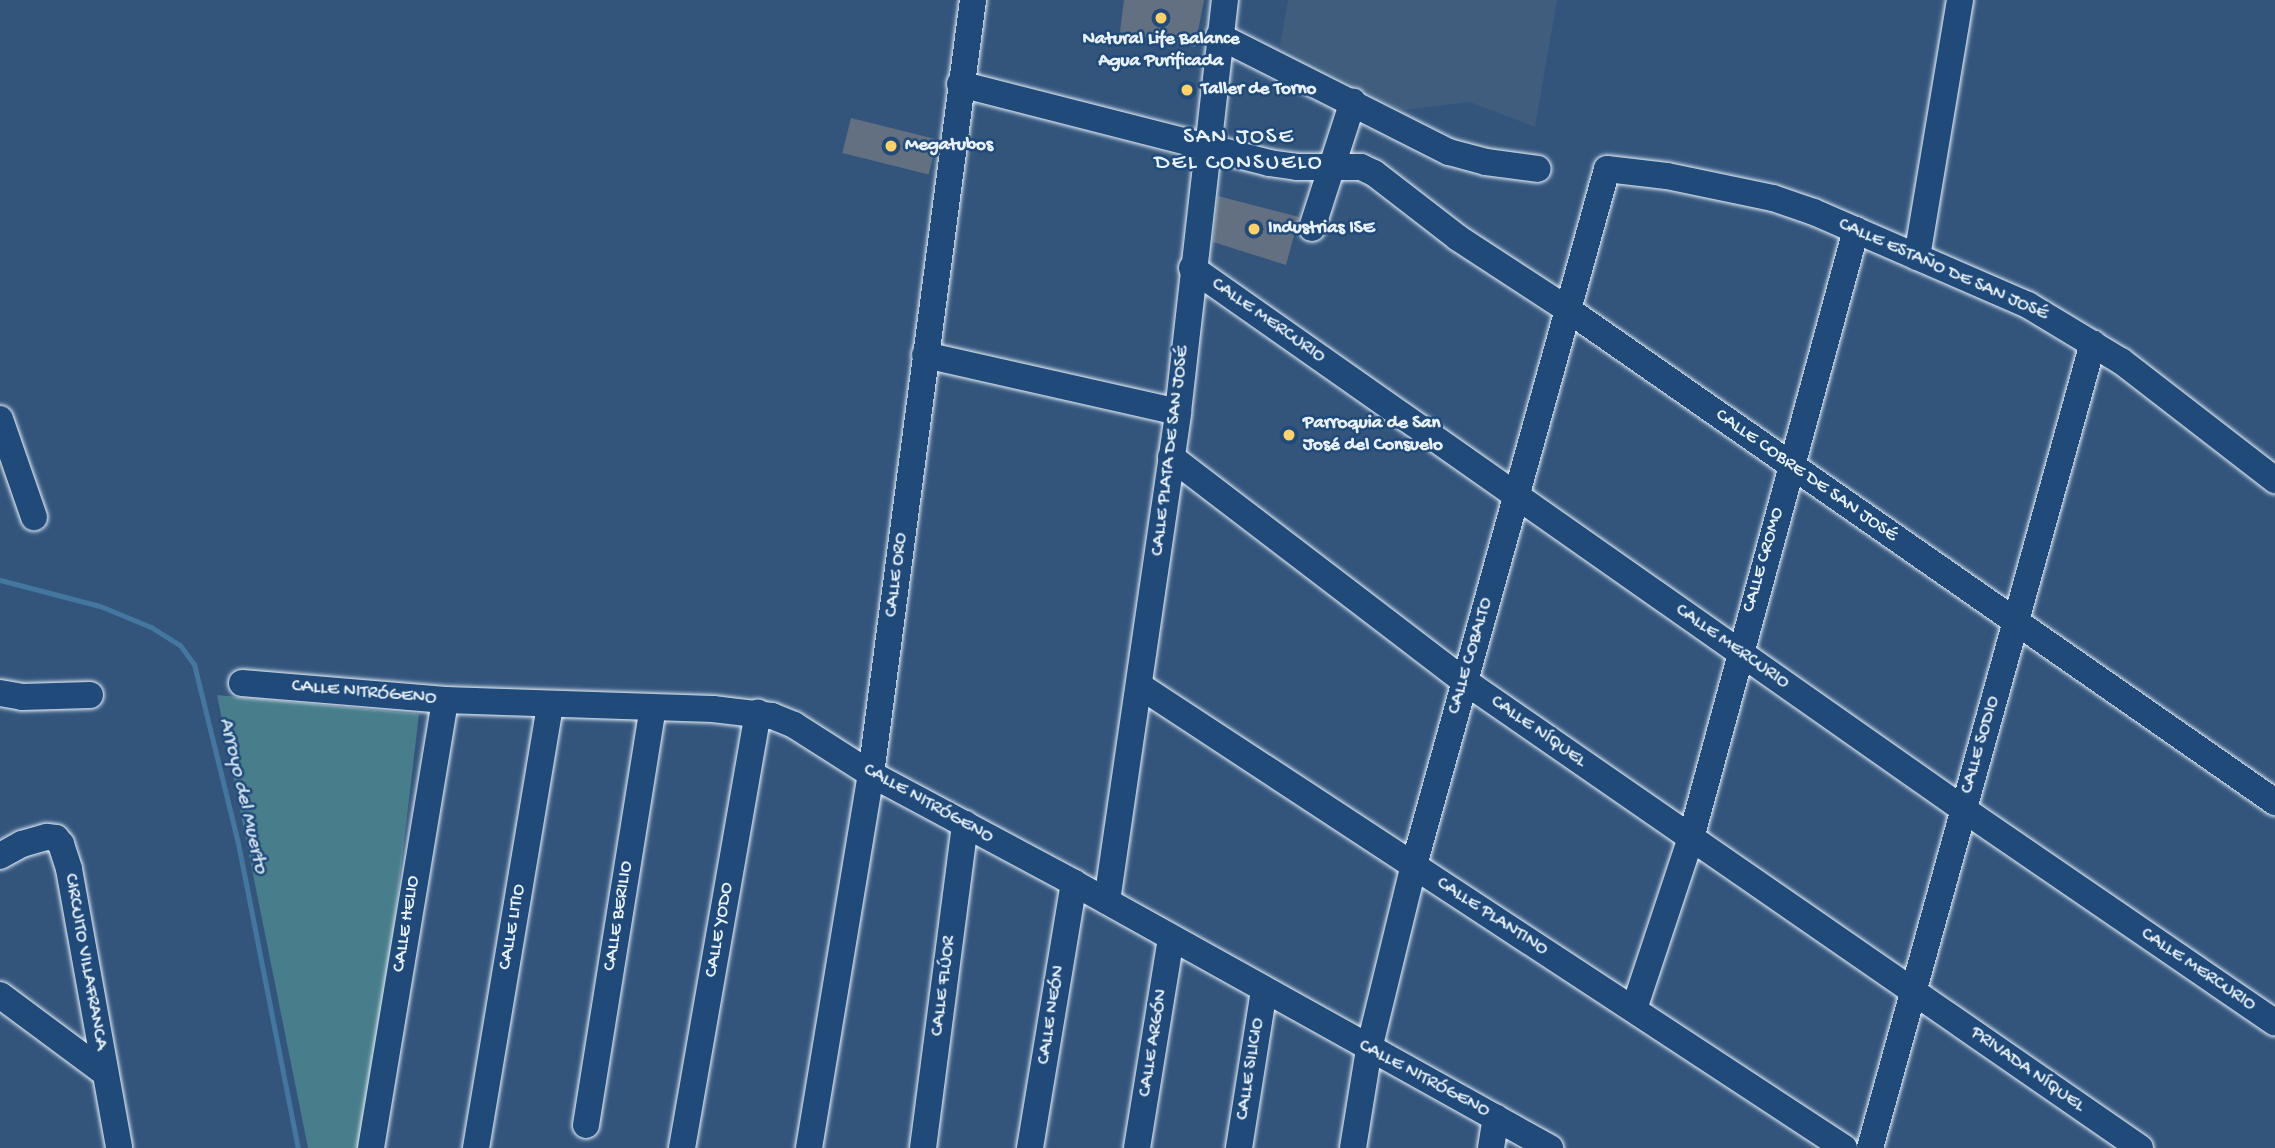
<!DOCTYPE html>
<meta charset="utf-8">
<style>
body{margin:0}
#map{position:relative;width:2275px;height:1148px;overflow:hidden;background:#33557c;font-family:"Gochi Hand",sans-serif}
div>[style]{position:absolute}
.built>*{inset:0;background:#415d7e}
.green>*{inset:0;background:#487d8b}
.stream>*{height:5px;margin:-2.5px;padding:0 2.5px;transform-origin:2.5px;border-radius:2.5px;background:#4377a0}
.building>*{inset:0;background:#627081;transform-origin:0 0}
.roads{filter:drop-shadow(0 0 2px #e8f1f8) drop-shadow(0 0 2px #e8f1f8)}
.minor>*{height:26px;margin:-13px;padding:0 13px;transform-origin:13px;border-radius:13px;background:#1f4a7a}
.dots>*{width:19px;height:19px;translate:-50% -50%;box-sizing:border-box;border:4px solid #1f4a7a;border-radius:50%}
span{translate:-50% -50%;white-space:nowrap;text-align:center;line-height:1.15;-webkit-text-stroke:5px #1f4a7a;paint-order:stroke}
.poi-label{font-size:19px;color:#e8f1f8;font-weight:700}
.left{translate:0 -50%;text-align:left}
.street-label{font-size:19px;color:#e8f1f8}
.water-label{font-size:21px;color:#cfdfeb;font-style:italic}
.quarter-label{font-size:23px;color:#e8f1f8;letter-spacing:2px}
</style>
<div id="map">
<div class="built">
<i style="clip-path:polygon(1288px 0,1557px 0,1535px 127px,1470px 102px,1401px 110px,1280px 46px)"></i>
</div>
<div class="green">
<i style="clip-path:polygon(217px 695px,419px 714px,394px 927px,359px 1148px,308px 1148px)"></i>
</div>
<div class="stream">
<i style="left:0;top:580px;width:103px;rotate:14.6deg"></i>
<i style="left:100px;top:606px;width:55px;rotate:22.4deg"></i>
<i style="left:151px;top:627px;width:34px;rotate:32deg"></i>
<i style="left:180px;top:645px;width:24px;rotate:54deg"></i>
<i style="left:194px;top:664px;width:184px;rotate:76.2deg"></i>
<i style="left:238px;top:843px;width:311px;rotate:78.9deg"></i>
</div>
<div class="building">
<i style="clip-path:polygon(1124px 0,1204px 0,1195px 47px,1120px 32px)"></i>
<i style="left:851px;top:118px;width:89px;height:36px;rotate:14deg"></i>
<i style="clip-path:polygon(1218px 196px,1299px 217px,1286px 265px,1213px 242px)"></i>
</div>
<div class="roads">
<div class="minor">
<i style="left:1219px;top:36px;width:258px;rotate:26.8deg"></i>
<i style="left:1449px;top:152px;width:38px;rotate:15deg"></i>
<i style="left:1486px;top:162px;width:52px;rotate:7.7deg"></i>
<i style="left:960px;top:84px;width:319px;rotate:14.3deg"></i>
<i style="left:1269px;top:163px;width:28px;rotate:8deg"></i>
<i style="left:1297px;top:167px;width:64px"></i>
<i style="left:1361px;top:167px;width:14px;rotate:25deg"></i>
<i style="left:1374px;top:173px;width:106px;rotate:37.7deg"></i>
<i style="left:1458px;top:238px;width:130px;rotate:33.1deg"></i>
<i style="left:1567px;top:309px;width:863px;rotate:34.85deg"></i>
<i style="left:1312px;top:228px;width:133px;rotate:-72.1deg"></i>
<i style="left:1917px;top:257px;width:261px;rotate:-80.5deg"></i>
<i style="left:1192px;top:268px;width:942px;rotate:35.06deg"></i>
<i style="left:1963px;top:809px;width:378px;rotate:34.4deg"></i>
<i style="left:925px;top:355px;width:259px;rotate:12.7deg"></i>
<i style="left:0;top:419px;width:104px;rotate:70.9deg"></i>
<i style="left:1171px;top:457px;width:367px;rotate:37.4deg"></i>
<i style="left:1463px;top:680px;width:823px;rotate:34.66deg"></i>
<i style="left:242px;top:683px;width:204px;rotate:4.8deg"></i>
<i style="left:445px;top:700px;width:268px;rotate:1.9deg"></i>
<i style="left:713px;top:709px;width:59px;rotate:6.8deg"></i>
<i style="left:772px;top:716px;width:24px;rotate:22deg"></i>
<i style="left:794px;top:725px;width:91px;rotate:32.5deg"></i>
<i style="left:871px;top:774px;width:230px;rotate:28.2deg"></i>
<i style="left:1074px;top:883px;width:545px;rotate:29.11deg"></i>
<i style="left:1140px;top:686px;width:842px;rotate:33.27deg"></i>
<i style="left:0;top:693px;width:22px;rotate:10deg"></i>
<i style="left:22px;top:697px;width:68px;rotate:-1.7deg"></i>
<i style="left:0;top:856px;width:25px;rotate:-29deg"></i>
<i style="left:22px;top:844px;width:26px;rotate:-16deg"></i>
<i style="left:47px;top:837px;width:9px;rotate:6deg"></i>
<i style="left:56px;top:838px;width:8px;rotate:50deg"></i>
<i style="left:61px;top:844px;width:26px;rotate:72deg"></i>
<i style="left:69px;top:869px;width:283px;rotate:79.8deg"></i>
<i style="left:1107px;top:901px;width:494px;rotate:-81.7deg"></i>
<i style="left:1178px;top:412px;width:415px;rotate:-83.5deg"></i>
<i style="left:0;top:995px;width:131px;rotate:36.6deg"></i>
<i style="left:1634px;top:1009px;width:180px;rotate:-71.6deg"></i>
<i style="left:1691px;top:838px;width:630px;rotate:-74.82deg"></i>
<i style="left:586px;top:1125px;width:423px;rotate:-80.9deg"></i>
<i style="left:371px;top:1148px;width:454px;rotate:-80.6deg"></i>
<i style="left:476px;top:1148px;width:449px;rotate:-80.5deg"></i>
<i style="left:682px;top:1148px;width:442px;rotate:-80.1deg"></i>
<i style="left:809px;top:1148px;width:379px;rotate:-80.6deg"></i>
<i style="left:871px;top:774px;width:781px;rotate:-82.49deg"></i>
<i style="left:923px;top:1148px;width:327px;rotate:-82.6deg"></i>
<i style="left:1030px;top:1148px;width:269px;rotate:-80.6deg"></i>
<i style="left:1137px;top:1148px;width:213px;rotate:-80.8deg"></i>
<i style="left:1239px;top:1148px;width:160px;rotate:-81deg"></i>
<i style="left:1353px;top:1148px;width:100px;rotate:-80.8deg"></i>
<i style="left:1369px;top:1049px;width:189px;rotate:-76.3deg"></i>
<i style="left:1414px;top:865px;width:722px;rotate:-74.5deg"></i>
<i style="left:1607px;top:169px;width:60px;rotate:6.7deg"></i>
<i style="left:1667px;top:176px;width:108px;rotate:11.7deg"></i>
<i style="left:1773px;top:198px;width:43px;rotate:18.9deg"></i>
<i style="left:1814px;top:212px;width:233px;rotate:23.5deg"></i>
<i style="left:2028px;top:305px;width:109px;rotate:31.1deg"></i>
<i style="left:2121px;top:361px;width:195px;rotate:37.7deg"></i>
<i style="left:1491px;top:1148px;width:31px;rotate:-81deg"></i>
<i style="left:1870px;top:1148px;width:835px;rotate:-74.52deg"></i>
</div>
</div>
<div class="dots">
<i style="left:1161px;top:18px;background:#ffd166"></i>
<i style="left:1187px;top:90px;background:#ffd166"></i>
<i style="left:891px;top:146px;background:#ffd166"></i>
<i style="left:1254px;top:229px;background:#ffd166"></i>
<i style="left:1289px;top:435px;background:#ffd166"></i>
</div>
<div class="poi-label">
<span style="left:1161px;top:51px">Natural Life Balance<br>Agua Purificada</span>
<span class="left" style="left:1201px;top:90px">Taller de Torno</span>
<span class="left" style="left:905px;top:146px">Megatubos</span>
<span class="left" style="left:1268px;top:229px">Industrias ISE</span>
<span class="left" style="left:1303px;top:435px">Parroquia de San<br>José del Consuelo</span>
</div>
<div class="street-label">
<span style="left:1943px;top:270px;rotate:24deg">CALLE ESTAÑO DE SAN JOSÉ</span>
<span style="left:1268px;top:321px;rotate:35deg">CALLE MERCURIO</span>
<span style="left:1171px;top:451px;rotate:-83deg">CALLE PLATA DE SAN JOSÉ</span>
<span style="left:1806px;top:476px;rotate:35deg">CALLE COBRE DE SAN JOSÉ</span>
<span style="left:1764px;top:560px;rotate:-74deg">CALLE CROMO</span>
<span style="left:897px;top:575px;rotate:-83deg">CALLE ORO</span>
<span style="left:1732px;top:647px;rotate:35deg">CALLE MERCURIO</span>
<span style="left:1471px;top:656px;rotate:-74deg">CALLE COBALTO</span>
<span style="left:364px;top:693px;rotate:5deg">CALLE NITRÓGENO</span>
<span style="left:1538px;top:732px;rotate:35deg">CALLE NÍQUEL</span>
<span style="left:1981px;top:745px;rotate:-74deg">CALLE SODIO</span>
<span style="left:928px;top:804px;rotate:29deg">CALLE NITRÓGENO</span>
<span style="left:619px;top:916px;rotate:-81deg">CALLE BERILIO</span>
<span style="left:1492px;top:917px;rotate:33deg">CALLE PLANTINO</span>
<span style="left:407px;top:924px;rotate:-81deg">CALLE HELIO</span>
<span style="left:513px;top:927px;rotate:-80deg">CALLE LITIO</span>
<span style="left:720px;top:930px;rotate:-80deg">CALLE YODO</span>
<span style="left:85px;top:962px;rotate:80deg">CIRCUITO VILLAFRANCA</span>
<span style="left:2198px;top:970px;rotate:34deg">CALLE MERCURIO</span>
<span style="left:944px;top:986px;rotate:-83deg">CALLE FLÚOR</span>
<span style="left:1052px;top:1015px;rotate:-81deg">CALLE NEÓN</span>
<span style="left:1154px;top:1043px;rotate:-81deg">CALLE ARGÓN</span>
<span style="left:1251px;top:1069px;rotate:-81deg">CALLE SILICIO</span>
<span style="left:2027px;top:1070px;rotate:35deg">PRIVADA NÍQUEL</span>
<span style="left:1424px;top:1079px;rotate:28deg">CALLE NITRÓGENO</span>
</div>
<div class="water-label">
<span style="left:242px;top:796px;rotate:77deg">Arroyo del Muerto</span>
</div>
<div class="quarter-label">
<span style="left:1239px;top:151px">SAN JOSE<br>DEL CONSUELO</span>
</div>
</div>
